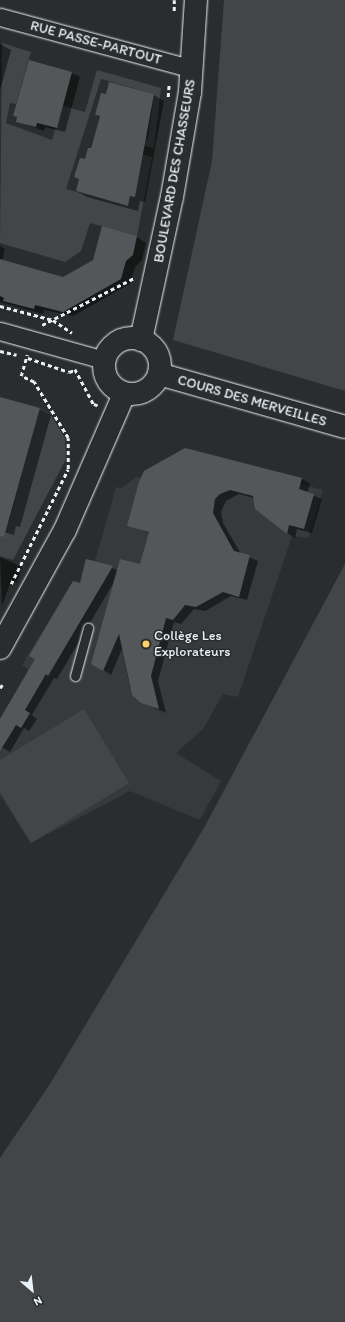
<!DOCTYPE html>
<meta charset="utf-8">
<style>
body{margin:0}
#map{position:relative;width:345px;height:1322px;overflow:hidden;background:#2a2d2e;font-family:Itim,sans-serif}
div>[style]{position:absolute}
.built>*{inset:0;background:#363a3b}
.green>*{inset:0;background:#424648}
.shadow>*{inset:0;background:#0007}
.building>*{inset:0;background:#535759}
.path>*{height:2.5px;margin-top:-1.25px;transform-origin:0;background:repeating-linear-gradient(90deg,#e8f1f8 0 4px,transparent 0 7px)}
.roads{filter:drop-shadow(0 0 1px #e8f1f8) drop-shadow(0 0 1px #e8f1f8)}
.lane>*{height:9px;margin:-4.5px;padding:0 4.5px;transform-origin:4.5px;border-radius:4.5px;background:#2a2d2e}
.street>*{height:17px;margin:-8.5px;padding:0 8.5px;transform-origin:8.5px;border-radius:8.5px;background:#2a2d2e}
.secondary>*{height:22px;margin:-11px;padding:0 11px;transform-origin:11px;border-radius:11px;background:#2a2d2e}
.secondary>.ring{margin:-11px;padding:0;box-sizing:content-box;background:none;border:22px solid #2a2d2e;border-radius:50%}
.dots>*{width:11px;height:11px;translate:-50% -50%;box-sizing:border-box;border:2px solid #2a2d2e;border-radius:50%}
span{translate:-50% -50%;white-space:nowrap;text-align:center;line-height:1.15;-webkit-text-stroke:3px #2a2d2e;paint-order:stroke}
.street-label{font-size:14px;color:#e8f1f8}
.poi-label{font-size:14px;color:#e8f1f8}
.left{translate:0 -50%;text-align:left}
.north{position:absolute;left:12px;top:1270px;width:40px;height:40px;-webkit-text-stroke:3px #2a2d2e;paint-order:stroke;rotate:152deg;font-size:11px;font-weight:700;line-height:16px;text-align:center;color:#e8f1f8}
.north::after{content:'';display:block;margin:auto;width:14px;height:18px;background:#e8f1f8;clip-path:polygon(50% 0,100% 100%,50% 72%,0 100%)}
</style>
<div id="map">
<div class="built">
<i style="clip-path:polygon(185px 448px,302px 478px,301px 484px,323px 490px,308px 538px,292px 536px,238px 697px,223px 694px,203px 729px,176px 753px,221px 781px,200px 820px,130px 791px,31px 843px,0 795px,0 719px,26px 674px,28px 669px,22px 665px,73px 581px,80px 583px,86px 559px,95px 561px,116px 487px,122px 488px,136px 477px,141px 478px,144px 471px)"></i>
</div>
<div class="green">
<i style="clip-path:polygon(224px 0,345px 0,345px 391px,173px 340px,212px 161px)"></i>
<i style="clip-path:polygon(2px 43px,31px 52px,16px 104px,10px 103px,6px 123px,52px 140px,63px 106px,85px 112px,97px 70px,161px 88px,154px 148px,140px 145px,141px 138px,148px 139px,154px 94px,101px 79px,66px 189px,128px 206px,134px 152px,152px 157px,137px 236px,90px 223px,81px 251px,65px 262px,0 243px)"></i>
<i style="clip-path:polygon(40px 408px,50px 414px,65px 438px,66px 459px,13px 560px,0 556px,0 529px,3px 529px,9px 521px)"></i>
<i style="clip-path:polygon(345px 564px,345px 1322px,0 1322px,0 1158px,50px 1084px,205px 826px)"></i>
<i style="clip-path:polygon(84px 709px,129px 783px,31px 843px,0 792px,0 760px)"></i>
</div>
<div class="shadow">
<i style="clip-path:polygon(0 44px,11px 50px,1px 87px,0 87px)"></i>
<i style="clip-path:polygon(72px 73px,80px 77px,65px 132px,45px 127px,44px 131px,17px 121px,18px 118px,14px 116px)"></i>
<i style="clip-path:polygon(106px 95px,154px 95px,164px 101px,145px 202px,140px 201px,138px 211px,87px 197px,77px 191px,100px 117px,96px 115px)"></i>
<i style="clip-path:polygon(103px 228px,137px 237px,146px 243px,142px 260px,135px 267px,130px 284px,73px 316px,44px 310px,43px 314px,0 302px,0 246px,5px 249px,2px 261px,63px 278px,93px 261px)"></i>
<i style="clip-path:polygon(0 398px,40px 409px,51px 415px,20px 527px,16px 526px,14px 535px,0 531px)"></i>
<i style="clip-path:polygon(145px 471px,302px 479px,310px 484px,307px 493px,322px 499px,312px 533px,297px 529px,295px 538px,287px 533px,254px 498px,239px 494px,226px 501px,221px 512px,223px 523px,241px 554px,258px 561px,247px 600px,231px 596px,205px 611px,194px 609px,181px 624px,174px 622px,158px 681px,166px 713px,139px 701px,130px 687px,122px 649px,111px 675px,92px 663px,114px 582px,57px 679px,54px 678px,32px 715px,37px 719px,29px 731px,24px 728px,10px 752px,0 746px,0 721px,81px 584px,87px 560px,118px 570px,141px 566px,150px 533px,128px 525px)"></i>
<i style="clip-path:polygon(0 557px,22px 567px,17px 583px,11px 581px,2px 606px)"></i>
</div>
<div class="building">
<i style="clip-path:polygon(29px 60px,72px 72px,57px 128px,37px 123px,36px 127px,16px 122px,17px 117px,13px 116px)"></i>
<i style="clip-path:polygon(109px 82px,154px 94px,135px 197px,130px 196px,128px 206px,76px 191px,79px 179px,74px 177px,80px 158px,85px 159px,88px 148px,91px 148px,100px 116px,95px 115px,101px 93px,106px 94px)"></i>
<i style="clip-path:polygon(102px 226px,137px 236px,133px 255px,126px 261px,121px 279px,63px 312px,35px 305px,34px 309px,3px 301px,4px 298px,0 296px,0 259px,63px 277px,93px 260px)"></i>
<i style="clip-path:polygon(0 397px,40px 408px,4px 537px,0 536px)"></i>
<i style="clip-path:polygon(185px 448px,302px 478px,299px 489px,314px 494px,304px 529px,289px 525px,287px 534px,255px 509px,253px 496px,230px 490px,220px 494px,215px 499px,213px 513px,234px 551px,250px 555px,239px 597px,223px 592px,196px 607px,185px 605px,173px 620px,166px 618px,151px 676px,159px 709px,141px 703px,132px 695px,119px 634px,103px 671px,91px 664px,120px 559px,140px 564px,149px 532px,127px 526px,139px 482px,144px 471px)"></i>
<i style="clip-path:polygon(86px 559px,113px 566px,48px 676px,46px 674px,25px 710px,30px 713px,21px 728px,16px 725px,0 751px,0 719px,35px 659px,29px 656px,73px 581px,80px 583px)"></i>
</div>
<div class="path">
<i style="left:174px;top:11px;width:11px;rotate:-90deg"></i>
<i style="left:168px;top:97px;width:13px;rotate:-86deg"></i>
<i style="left:0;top:306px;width:55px;rotate:14.8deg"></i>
<i style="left:53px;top:320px;width:23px;rotate:34deg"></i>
<i style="left:42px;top:325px;width:103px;rotate:-27.1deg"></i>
<i style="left:0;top:351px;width:17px;rotate:13deg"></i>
<i style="left:28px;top:358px;width:43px;rotate:18.9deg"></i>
<i style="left:69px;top:372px;width:6px;rotate:-18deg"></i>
<i style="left:75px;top:369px;width:40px;rotate:62deg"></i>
<i style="left:94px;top:404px;width:5px;rotate:22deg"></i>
<i style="left:11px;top:584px;width:128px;rotate:-63.6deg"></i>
<i style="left:68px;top:469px;width:31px;rotate:-90deg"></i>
<i style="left:68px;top:438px;width:66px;rotate:-121.3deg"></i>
<i style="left:34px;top:382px;width:14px;rotate:-155deg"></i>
<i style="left:21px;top:376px;width:22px;rotate:-74deg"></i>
<i style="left:0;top:688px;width:4px;rotate:-56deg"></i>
</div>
<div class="roads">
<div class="lane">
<i style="left:75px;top:676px;width:50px;rotate:-74.8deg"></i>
</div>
<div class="street">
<i style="left:0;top:17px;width:200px;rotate:15.1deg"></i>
<i style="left:0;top:331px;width:108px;rotate:15.6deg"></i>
</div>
<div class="secondary">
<i class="ring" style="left:104px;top:338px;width:34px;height:34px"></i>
<i style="left:141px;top:340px;width:146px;rotate:-77.8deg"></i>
<i style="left:172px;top:197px;width:107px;rotate:-80.3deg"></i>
<i style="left:190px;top:92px;width:92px;rotate:-86.3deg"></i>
<i style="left:159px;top:374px;width:193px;rotate:15.9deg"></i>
<i style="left:0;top:648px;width:135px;rotate:-61.2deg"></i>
<i style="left:65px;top:530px;width:148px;rotate:-66.5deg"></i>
</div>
</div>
<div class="dots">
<i style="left:146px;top:644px;background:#ffd166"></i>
</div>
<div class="street-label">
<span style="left:96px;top:43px;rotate:15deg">RUE PASSE-PARTOUT</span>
<span style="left:175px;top:171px;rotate:-80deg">BOULEVARD DES CHASSEURS</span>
<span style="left:252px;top:401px;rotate:16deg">COURS DES MERVEILLES</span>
</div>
<div class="poi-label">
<span class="left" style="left:154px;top:644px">Collège Les<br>Explorateurs</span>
</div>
<div class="north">N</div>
</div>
